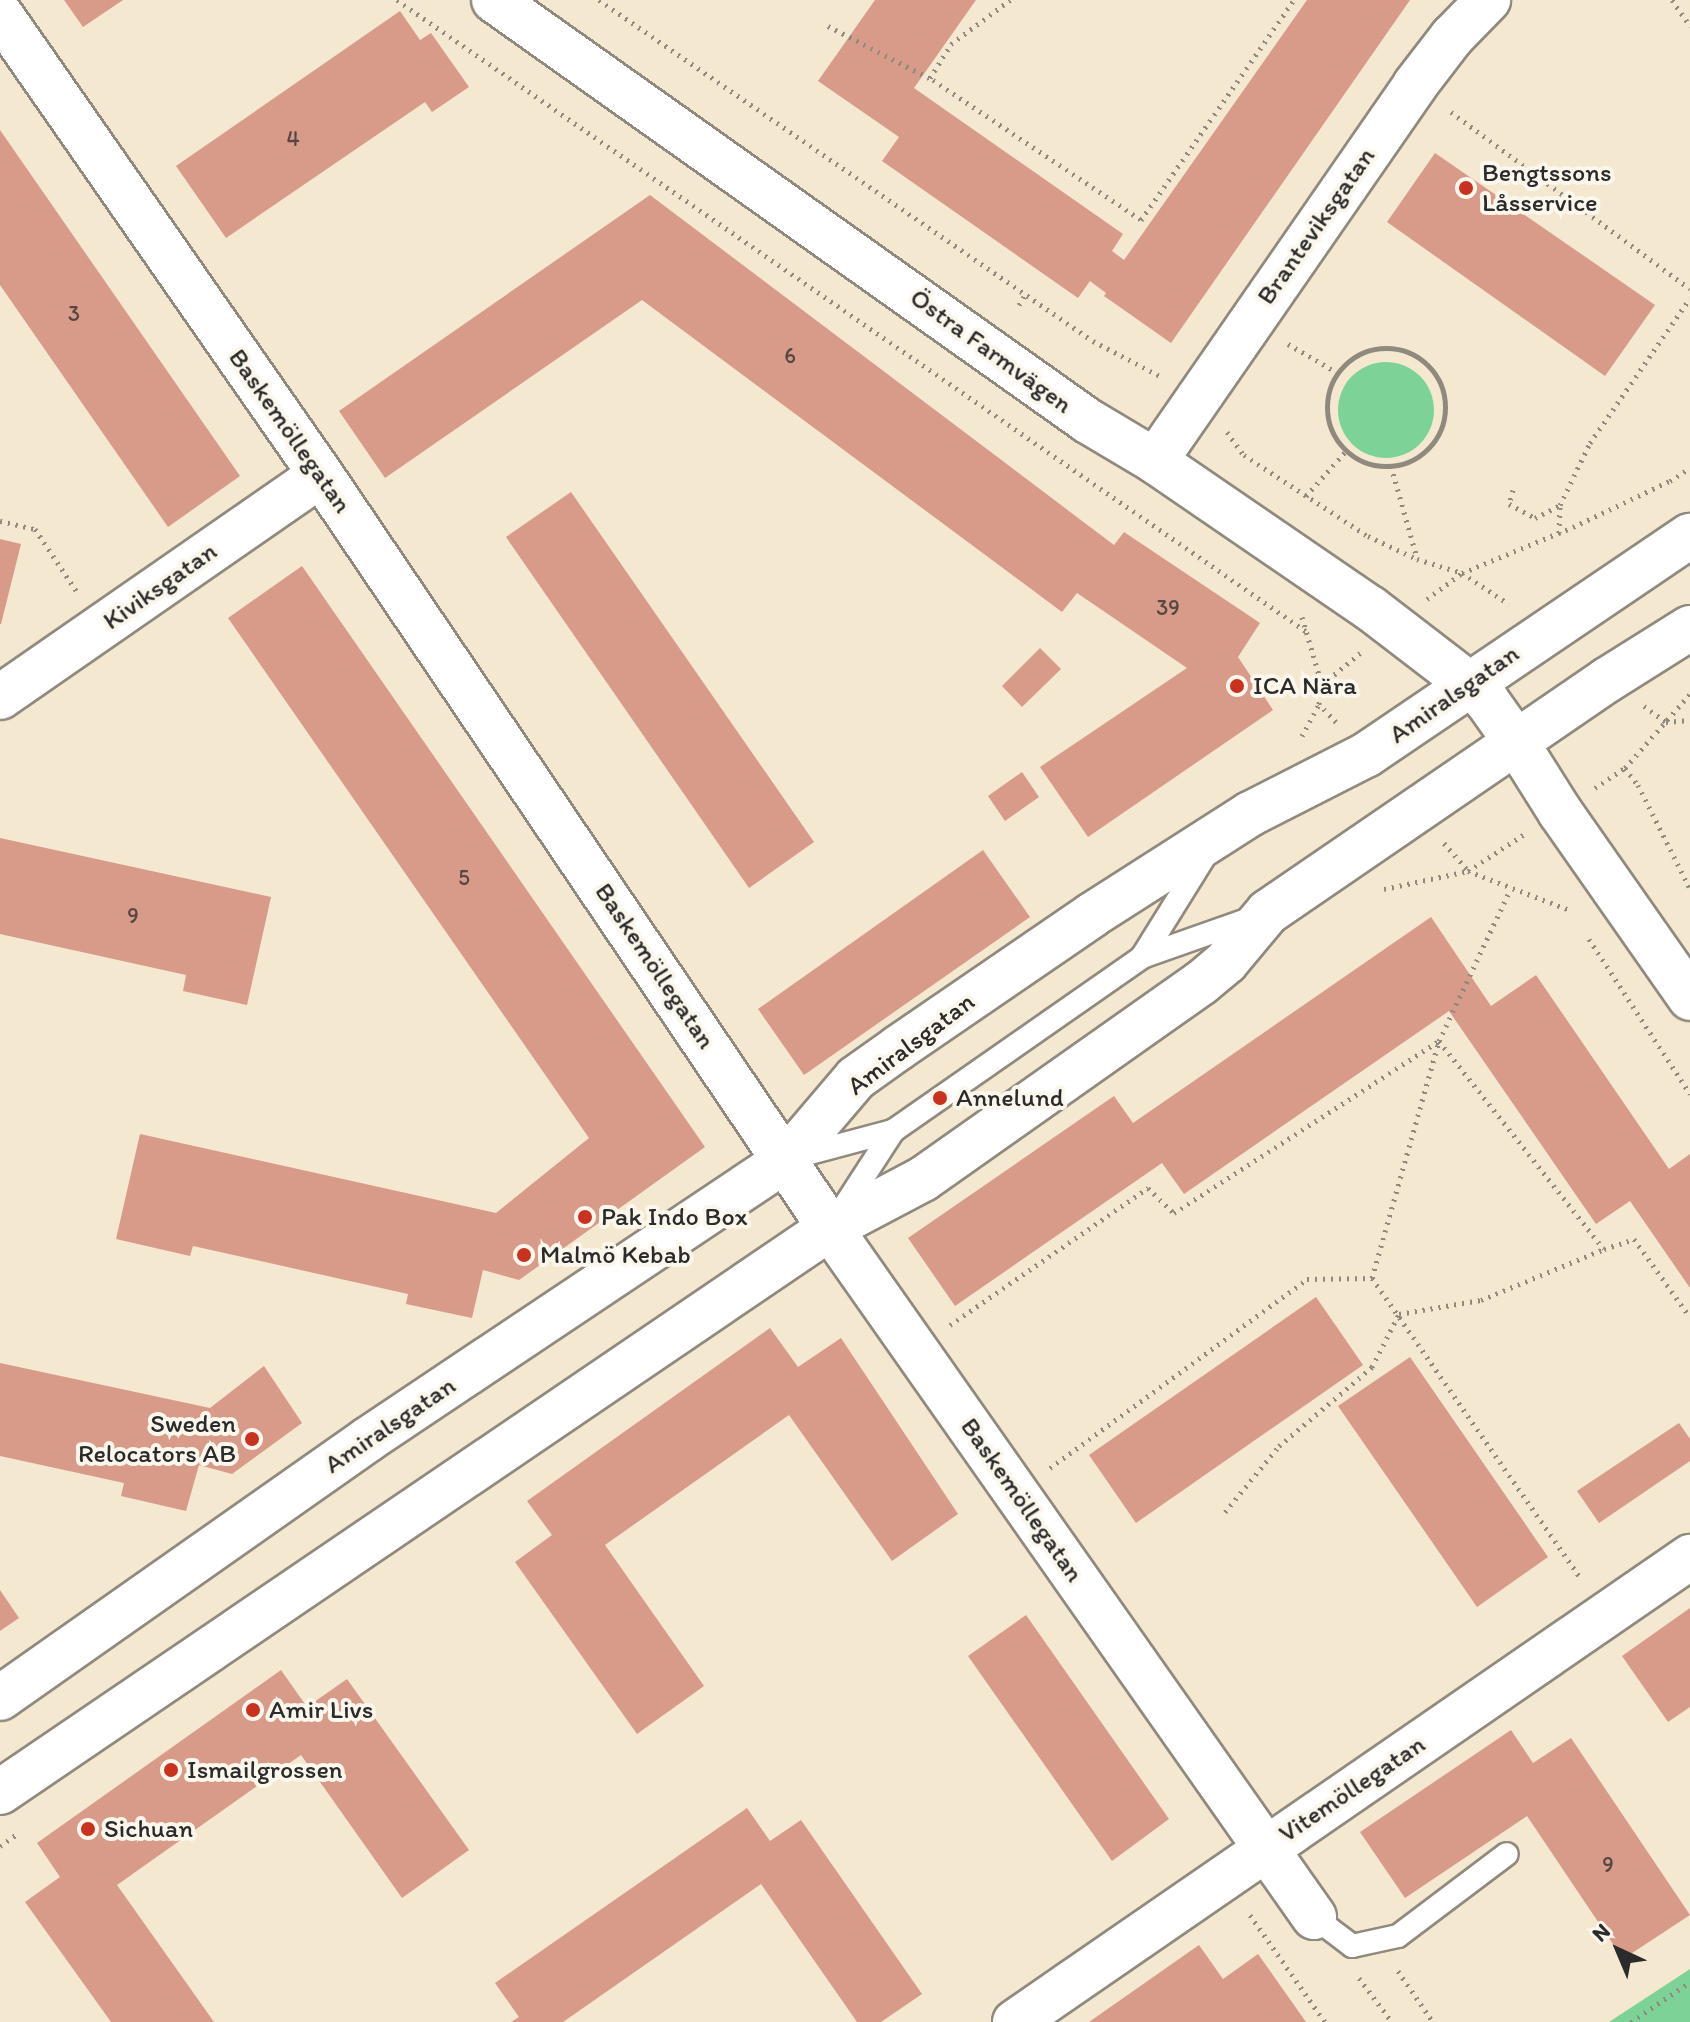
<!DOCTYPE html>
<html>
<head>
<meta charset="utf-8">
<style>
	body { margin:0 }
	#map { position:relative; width:1690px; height:2022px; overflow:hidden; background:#f4e8d0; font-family:Itim,sans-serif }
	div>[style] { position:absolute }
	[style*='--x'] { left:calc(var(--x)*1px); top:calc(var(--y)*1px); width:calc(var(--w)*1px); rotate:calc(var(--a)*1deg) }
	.green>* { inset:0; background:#7dd397 }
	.round { border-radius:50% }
	.building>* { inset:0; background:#d89a89 }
	.path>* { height:5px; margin-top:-2.5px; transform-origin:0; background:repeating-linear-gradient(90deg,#908a7e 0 2px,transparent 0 8px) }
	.path>.ring { margin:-2.5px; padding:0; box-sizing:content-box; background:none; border:5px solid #908a7e; border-radius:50% }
	.roads { filter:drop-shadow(2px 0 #908a7e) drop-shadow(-2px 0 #908a7e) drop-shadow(0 2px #908a7e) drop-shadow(0 -2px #908a7e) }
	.lane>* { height:22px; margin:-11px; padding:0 11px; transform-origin:11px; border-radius:11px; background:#fff }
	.street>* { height:44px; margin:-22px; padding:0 22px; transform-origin:22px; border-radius:22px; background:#fff }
	.secondary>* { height:44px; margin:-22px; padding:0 22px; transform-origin:22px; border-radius:22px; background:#fff }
	.dots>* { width:22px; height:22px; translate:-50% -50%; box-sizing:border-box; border:4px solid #fbf7ec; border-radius:50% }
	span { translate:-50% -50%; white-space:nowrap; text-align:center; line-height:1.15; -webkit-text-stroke:8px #fbf7ec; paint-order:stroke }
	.number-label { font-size:22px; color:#564742 }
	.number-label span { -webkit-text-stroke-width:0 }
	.poi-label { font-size:26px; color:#2b2b2b }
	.left { translate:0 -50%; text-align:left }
	.right { translate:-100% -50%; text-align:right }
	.street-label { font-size:26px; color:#2b2b2b }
	.north { position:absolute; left:1578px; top:1910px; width:80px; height:80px; -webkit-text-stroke:6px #fbf7ec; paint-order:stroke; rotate:316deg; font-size:22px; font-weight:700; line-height:32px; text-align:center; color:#2b2b2b }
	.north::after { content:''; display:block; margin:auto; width:28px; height:36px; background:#2b2b2b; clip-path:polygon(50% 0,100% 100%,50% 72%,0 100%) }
</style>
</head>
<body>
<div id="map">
	<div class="green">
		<i class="round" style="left:1338px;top:362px;width:96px;height:96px"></i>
		<i style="clip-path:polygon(1690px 1969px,1690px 2022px,1609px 2022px)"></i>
	</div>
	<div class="building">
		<i style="clip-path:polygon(64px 0,123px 0,83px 27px)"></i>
		<i style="clip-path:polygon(875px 0,976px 0,914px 88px,1123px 234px,1112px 251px,1124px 260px,1307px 0,1410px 0,1171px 343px,1104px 296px,1106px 293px,1090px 281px,1078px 298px,882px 161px,899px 137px,818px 81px)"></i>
		<i style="clip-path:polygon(400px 11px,420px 40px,431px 33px,469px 87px,432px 112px,425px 102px,226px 238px,176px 166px)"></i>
		<i style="clip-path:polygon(0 130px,240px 476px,168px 527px,0 285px)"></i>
		<i style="clip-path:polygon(1435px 153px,1655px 305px,1605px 376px,1387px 222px)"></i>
		<i style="clip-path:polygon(650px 195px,1114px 545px,1124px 532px,1260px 623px,1238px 657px,1273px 710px,1088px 837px,1040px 767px,1187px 668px,1077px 593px,1062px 612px,642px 300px,385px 478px,339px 411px)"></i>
		<i style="clip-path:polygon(571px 492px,814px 842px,749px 888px,506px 537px)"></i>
		<i style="clip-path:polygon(0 539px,21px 544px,1px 624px,0 624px)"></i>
		<i style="clip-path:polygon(302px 566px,705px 1147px,519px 1280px,483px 1270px,472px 1318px,406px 1304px,408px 1294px,193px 1246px,190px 1256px,116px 1239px,140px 1134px,496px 1213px,589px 1138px,228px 618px)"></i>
		<i style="clip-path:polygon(1040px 648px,1061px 669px,1022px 707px,1002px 686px)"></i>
		<i style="clip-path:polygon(1022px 772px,1039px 797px,1005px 821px,988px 796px)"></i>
		<i style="clip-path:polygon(0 838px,271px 897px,247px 1005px,183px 991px,186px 975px,0 934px)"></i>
		<i style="clip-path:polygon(983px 850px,1030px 917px,804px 1075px,758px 1009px)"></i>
		<i style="clip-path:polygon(1431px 917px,1491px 1006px,1536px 975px,1669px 1169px,1690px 1154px,1690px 1288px,1630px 1201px,1596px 1224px,1449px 1011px,1184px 1194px,1162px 1163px,955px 1306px,908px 1238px,1114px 1096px,1133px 1123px)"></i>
		<i style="clip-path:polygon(1316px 1297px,1363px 1365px,1136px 1523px,1089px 1455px)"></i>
		<i style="clip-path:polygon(770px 1328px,798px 1367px,841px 1338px,958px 1514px,892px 1561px,789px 1415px,605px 1545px,704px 1686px,637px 1734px,515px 1562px,552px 1535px,527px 1501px)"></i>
		<i style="clip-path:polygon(1410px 1357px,1548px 1557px,1477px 1607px,1338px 1406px)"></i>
		<i style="clip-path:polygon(0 1363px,210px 1408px,264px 1366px,302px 1423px,232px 1474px,199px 1465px,186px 1511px,121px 1496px,124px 1483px,0 1456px)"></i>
		<i style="clip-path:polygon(1679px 1423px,1690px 1439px,1690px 1461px,1599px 1523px,1577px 1491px)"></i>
		<i style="clip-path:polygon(0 1590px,19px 1618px,0 1631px)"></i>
		<i style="clip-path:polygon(1690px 1608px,1690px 1707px,1668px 1722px,1622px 1656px)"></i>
		<i style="clip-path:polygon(1026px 1615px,1169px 1819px,1112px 1861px,968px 1656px)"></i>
		<i style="clip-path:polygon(281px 1670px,307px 1707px,347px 1679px,469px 1850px,402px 1898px,301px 1755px,117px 1885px,214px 2022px,111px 2022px,25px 1902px,60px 1877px,37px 1843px)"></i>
		<i style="clip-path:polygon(1511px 1730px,1533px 1763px,1571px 1738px,1690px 1915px,1623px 1959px,1527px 1816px,1405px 1898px,1360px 1832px)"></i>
		<i style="clip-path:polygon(747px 1808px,770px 1841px,801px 1820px,922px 1994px,881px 2022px,857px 2022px,761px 1884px,563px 2022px,511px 2022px,519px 2017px,495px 1983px)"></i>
		<i style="clip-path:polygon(1199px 1945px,1223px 1979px,1258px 1954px,1306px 2022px,1089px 2022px)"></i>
	</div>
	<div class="path">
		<i style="--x:397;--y:0;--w:1108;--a:34.78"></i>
		<i style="--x:599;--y:0;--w:600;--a:34.62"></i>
		<i style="--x:1093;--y:341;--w:78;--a:27.6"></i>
		<i style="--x:1672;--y:0;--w:32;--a:55"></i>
		<i style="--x:828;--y:26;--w:118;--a:27.2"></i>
		<i style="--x:933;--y:80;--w:251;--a:33.9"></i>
		<i style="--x:1141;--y:220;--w:268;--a:-55.2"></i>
		<i style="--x:930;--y:78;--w:40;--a:-58"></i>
		<i style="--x:951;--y:44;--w:74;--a:-36.7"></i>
		<i style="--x:1451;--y:112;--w:297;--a:36.5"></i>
		<i style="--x:1019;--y:305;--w:12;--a:-59"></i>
		<i style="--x:1288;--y:344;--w:58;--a:30.1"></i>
		<i class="ring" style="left:1327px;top:348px;width:113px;height:113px"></i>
		<i style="--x:1227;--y:432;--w:29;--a:54"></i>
		<i style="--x:1244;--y:455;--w:148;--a:33.2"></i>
		<i style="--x:1368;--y:536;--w:54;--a:25.1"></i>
		<i style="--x:1417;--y:559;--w:47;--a:17.3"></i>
		<i style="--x:1462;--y:573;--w:56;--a:33.4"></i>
		<i style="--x:1391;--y:466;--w:96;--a:74.2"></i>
		<i style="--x:1513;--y:490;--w:15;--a:106"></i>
		<i style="--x:1509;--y:504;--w:30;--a:28"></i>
		<i style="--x:1535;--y:518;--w:28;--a:-27"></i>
		<i style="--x:1306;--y:496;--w:60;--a:-48.4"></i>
		<i style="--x:0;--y:521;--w:36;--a:13"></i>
		<i style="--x:35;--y:529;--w:76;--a:56.3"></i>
		<i style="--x:1559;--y:533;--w:28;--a:-88"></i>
		<i style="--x:1560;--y:505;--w:69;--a:-64.2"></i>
		<i style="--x:1590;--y:443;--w:176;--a:-55.4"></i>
		<i style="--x:1427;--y:599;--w:44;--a:-36.6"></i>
		<i style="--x:1462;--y:573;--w:120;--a:-22.5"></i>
		<i style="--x:1573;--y:527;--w:107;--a:-25.4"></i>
		<i style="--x:1670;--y:481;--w:24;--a:-33"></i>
		<i style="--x:1302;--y:617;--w:71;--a:73.6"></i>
		<i style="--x:1644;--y:706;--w:27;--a:36"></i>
		<i style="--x:1666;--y:722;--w:24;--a:-5"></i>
		<i style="--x:1336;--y:722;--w:25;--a:-133"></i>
		<i style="--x:1319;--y:704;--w:19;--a:-81"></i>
		<i style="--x:1322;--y:685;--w:50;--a:-40.1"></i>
		<i style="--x:1302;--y:736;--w:36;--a:-62"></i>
		<i style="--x:1625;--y:768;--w:21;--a:53"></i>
		<i style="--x:1638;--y:785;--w:116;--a:63.4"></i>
		<i style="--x:1595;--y:788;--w:36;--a:-34"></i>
		<i style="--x:1625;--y:768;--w:98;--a:-48.7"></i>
		<i style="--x:1444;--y:843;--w:37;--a:49"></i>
		<i style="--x:1468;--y:871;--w:66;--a:-33.2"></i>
		<i style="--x:1384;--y:889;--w:86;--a:-12.1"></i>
		<i style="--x:1468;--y:871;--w:111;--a:21"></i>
		<i style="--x:1589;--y:939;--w:185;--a:56.9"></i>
		<i style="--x:1372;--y:1278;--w:246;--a:-74.2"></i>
		<i style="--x:1439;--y:1041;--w:167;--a:-64.8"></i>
		<i style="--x:950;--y:1325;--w:241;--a:-34.7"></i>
		<i style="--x:1148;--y:1188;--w:36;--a:44"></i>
		<i style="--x:1174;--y:1213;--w:316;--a:-33"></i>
		<i style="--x:1439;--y:1041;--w:265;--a:51.6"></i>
		<i style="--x:1604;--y:1249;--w:32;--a:-18"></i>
		<i style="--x:1634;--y:1239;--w:96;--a:54.3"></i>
		<i style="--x:1050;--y:1468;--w:319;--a:-36.3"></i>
		<i style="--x:1307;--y:1279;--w:65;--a:-0.9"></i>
		<i style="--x:1372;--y:1278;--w:366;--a:55.2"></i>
		<i style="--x:1225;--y:1512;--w:85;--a:-50.7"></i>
		<i style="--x:1279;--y:1446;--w:122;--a:-40.3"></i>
		<i style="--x:1372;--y:1367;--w:59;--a:-63"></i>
		<i style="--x:1399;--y:1314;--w:83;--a:-9.7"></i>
		<i style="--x:1481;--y:1300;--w:133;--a:-22.5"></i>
		<i style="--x:0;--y:1846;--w:19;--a:-35"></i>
		<i style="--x:1250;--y:1915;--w:131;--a:55"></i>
		<i style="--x:1398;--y:1971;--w:62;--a:55.5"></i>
		<i style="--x:1359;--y:1978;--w:55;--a:53.1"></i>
		<i style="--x:1631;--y:2022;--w:71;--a:-34.1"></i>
	</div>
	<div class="roads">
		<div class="lane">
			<i style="--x:1142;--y:957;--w:125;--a:-58.1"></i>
			<i style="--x:795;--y:1157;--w:101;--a:-14.9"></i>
			<i style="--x:893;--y:1131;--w:304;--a:-34.9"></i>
			<i style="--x:1142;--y:957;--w:117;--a:-19.5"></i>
			<i style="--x:840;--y:1213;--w:98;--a:-57.1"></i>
			<i style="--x:1314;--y:1917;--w:48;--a:37.3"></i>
			<i style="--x:1352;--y:1946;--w:47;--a:-12.3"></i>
			<i style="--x:1398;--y:1936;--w:136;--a:-37"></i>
		</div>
		<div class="street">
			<i style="--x:0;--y:14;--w:562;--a:55.15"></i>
			<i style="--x:321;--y:475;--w:909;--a:55.94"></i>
			<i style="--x:830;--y:1228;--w:842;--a:54.91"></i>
			<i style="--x:1155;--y:461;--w:457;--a:-55.3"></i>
			<i style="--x:1415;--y:85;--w:61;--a:-52.4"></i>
			<i style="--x:1452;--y:37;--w:52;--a:-45.8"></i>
			<i style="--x:0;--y:697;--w:390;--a:-34.7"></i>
			<i style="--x:1015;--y:2022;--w:820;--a:-34.56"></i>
		</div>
		<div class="secondary">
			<i style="--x:494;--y:0;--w:728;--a:35.33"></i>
			<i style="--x:1088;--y:421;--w:78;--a:30.8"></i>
			<i style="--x:1155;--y:461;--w:260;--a:34.4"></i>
			<i style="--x:1370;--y:608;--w:125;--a:37.5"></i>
			<i style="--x:1469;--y:684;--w:25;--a:43"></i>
			<i style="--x:1487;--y:701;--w:50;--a:54.7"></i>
			<i style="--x:1516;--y:742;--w:83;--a:57.8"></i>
			<i style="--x:1560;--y:812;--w:227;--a:55"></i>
			<i style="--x:0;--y:1698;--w:449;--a:-35.1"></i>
			<i style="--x:367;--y:1440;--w:505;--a:-33.78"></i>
			<i style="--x:787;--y:1159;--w:106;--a:-49.6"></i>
			<i style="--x:856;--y:1078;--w:52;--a:-35.5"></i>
			<i style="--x:898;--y:1048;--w:235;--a:-34.4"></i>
			<i style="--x:1092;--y:915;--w:188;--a:-32.6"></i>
			<i style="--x:1250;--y:814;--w:130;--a:-27"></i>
			<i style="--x:1366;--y:755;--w:391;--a:-34.1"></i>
			<i style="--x:0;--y:1792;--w:1003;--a:-34.2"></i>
			<i style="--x:830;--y:1228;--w:105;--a:-27.8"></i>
			<i style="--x:923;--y:1179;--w:340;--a:-35.2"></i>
			<i style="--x:1201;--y:983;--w:33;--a:-40"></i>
			<i style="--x:1226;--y:962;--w:65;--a:-50"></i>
			<i style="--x:1268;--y:912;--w:411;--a:-34.4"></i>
			<i style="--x:1607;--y:680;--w:98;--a:-32.1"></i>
		</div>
	</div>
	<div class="dots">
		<i style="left:1466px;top:188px;background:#c8321e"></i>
		<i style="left:1237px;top:686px;background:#c8321e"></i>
		<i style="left:940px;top:1098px;background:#c8321e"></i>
		<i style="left:585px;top:1217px;background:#c8321e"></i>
		<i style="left:524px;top:1255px;background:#c8321e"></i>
		<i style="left:252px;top:1439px;background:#c8321e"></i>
		<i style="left:253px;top:1710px;background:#c8321e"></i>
		<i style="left:171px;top:1770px;background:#c8321e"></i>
		<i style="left:88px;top:1829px;background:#c8321e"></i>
	</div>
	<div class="number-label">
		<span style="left:293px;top:139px">4</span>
		<span style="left:74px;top:314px">3</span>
		<span style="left:790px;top:356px">6</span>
		<span style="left:1168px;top:608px">39</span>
		<span style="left:464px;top:878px">5</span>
		<span style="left:133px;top:916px">9</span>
		<span style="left:1608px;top:1865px">9</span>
	</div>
	<div class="poi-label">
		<span class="left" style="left:1482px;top:188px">Bengtssons<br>Låsservice</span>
		<span class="left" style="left:1253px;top:686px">ICA Nära</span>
		<span class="left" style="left:956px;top:1098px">Annelund</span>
		<span class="left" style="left:601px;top:1217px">Pak Indo Box</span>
		<span class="left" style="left:540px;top:1255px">Malmö Kebab</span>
		<span class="right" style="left:236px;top:1439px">Sweden<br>Relocators AB</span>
		<span class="left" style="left:269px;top:1710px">Amir Livs</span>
		<span class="left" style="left:187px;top:1770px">Ismailgrossen</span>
		<span class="left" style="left:104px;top:1829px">Sichuan</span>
	</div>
	<div class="street-label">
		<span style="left:1316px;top:226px;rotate:-55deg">Branteviksgatan</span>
		<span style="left:991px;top:351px;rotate:36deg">Östra Farmvägen</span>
		<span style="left:290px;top:431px;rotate:55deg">Baskemöllegatan</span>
		<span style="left:160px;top:586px;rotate:-35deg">Kiviksgatan</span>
		<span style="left:1454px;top:694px;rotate:-35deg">Amiralsgatan</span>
		<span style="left:655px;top:966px;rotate:56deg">Baskemöllegatan</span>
		<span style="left:911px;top:1044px;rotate:-37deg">Amiralsgatan</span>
		<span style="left:390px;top:1425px;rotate:-34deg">Amiralsgatan</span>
		<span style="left:1022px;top:1500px;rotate:55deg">Baskemöllegatan</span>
		<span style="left:1352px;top:1789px;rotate:-34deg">Vitemöllegatan</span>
	</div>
	<div class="north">N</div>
</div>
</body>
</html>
